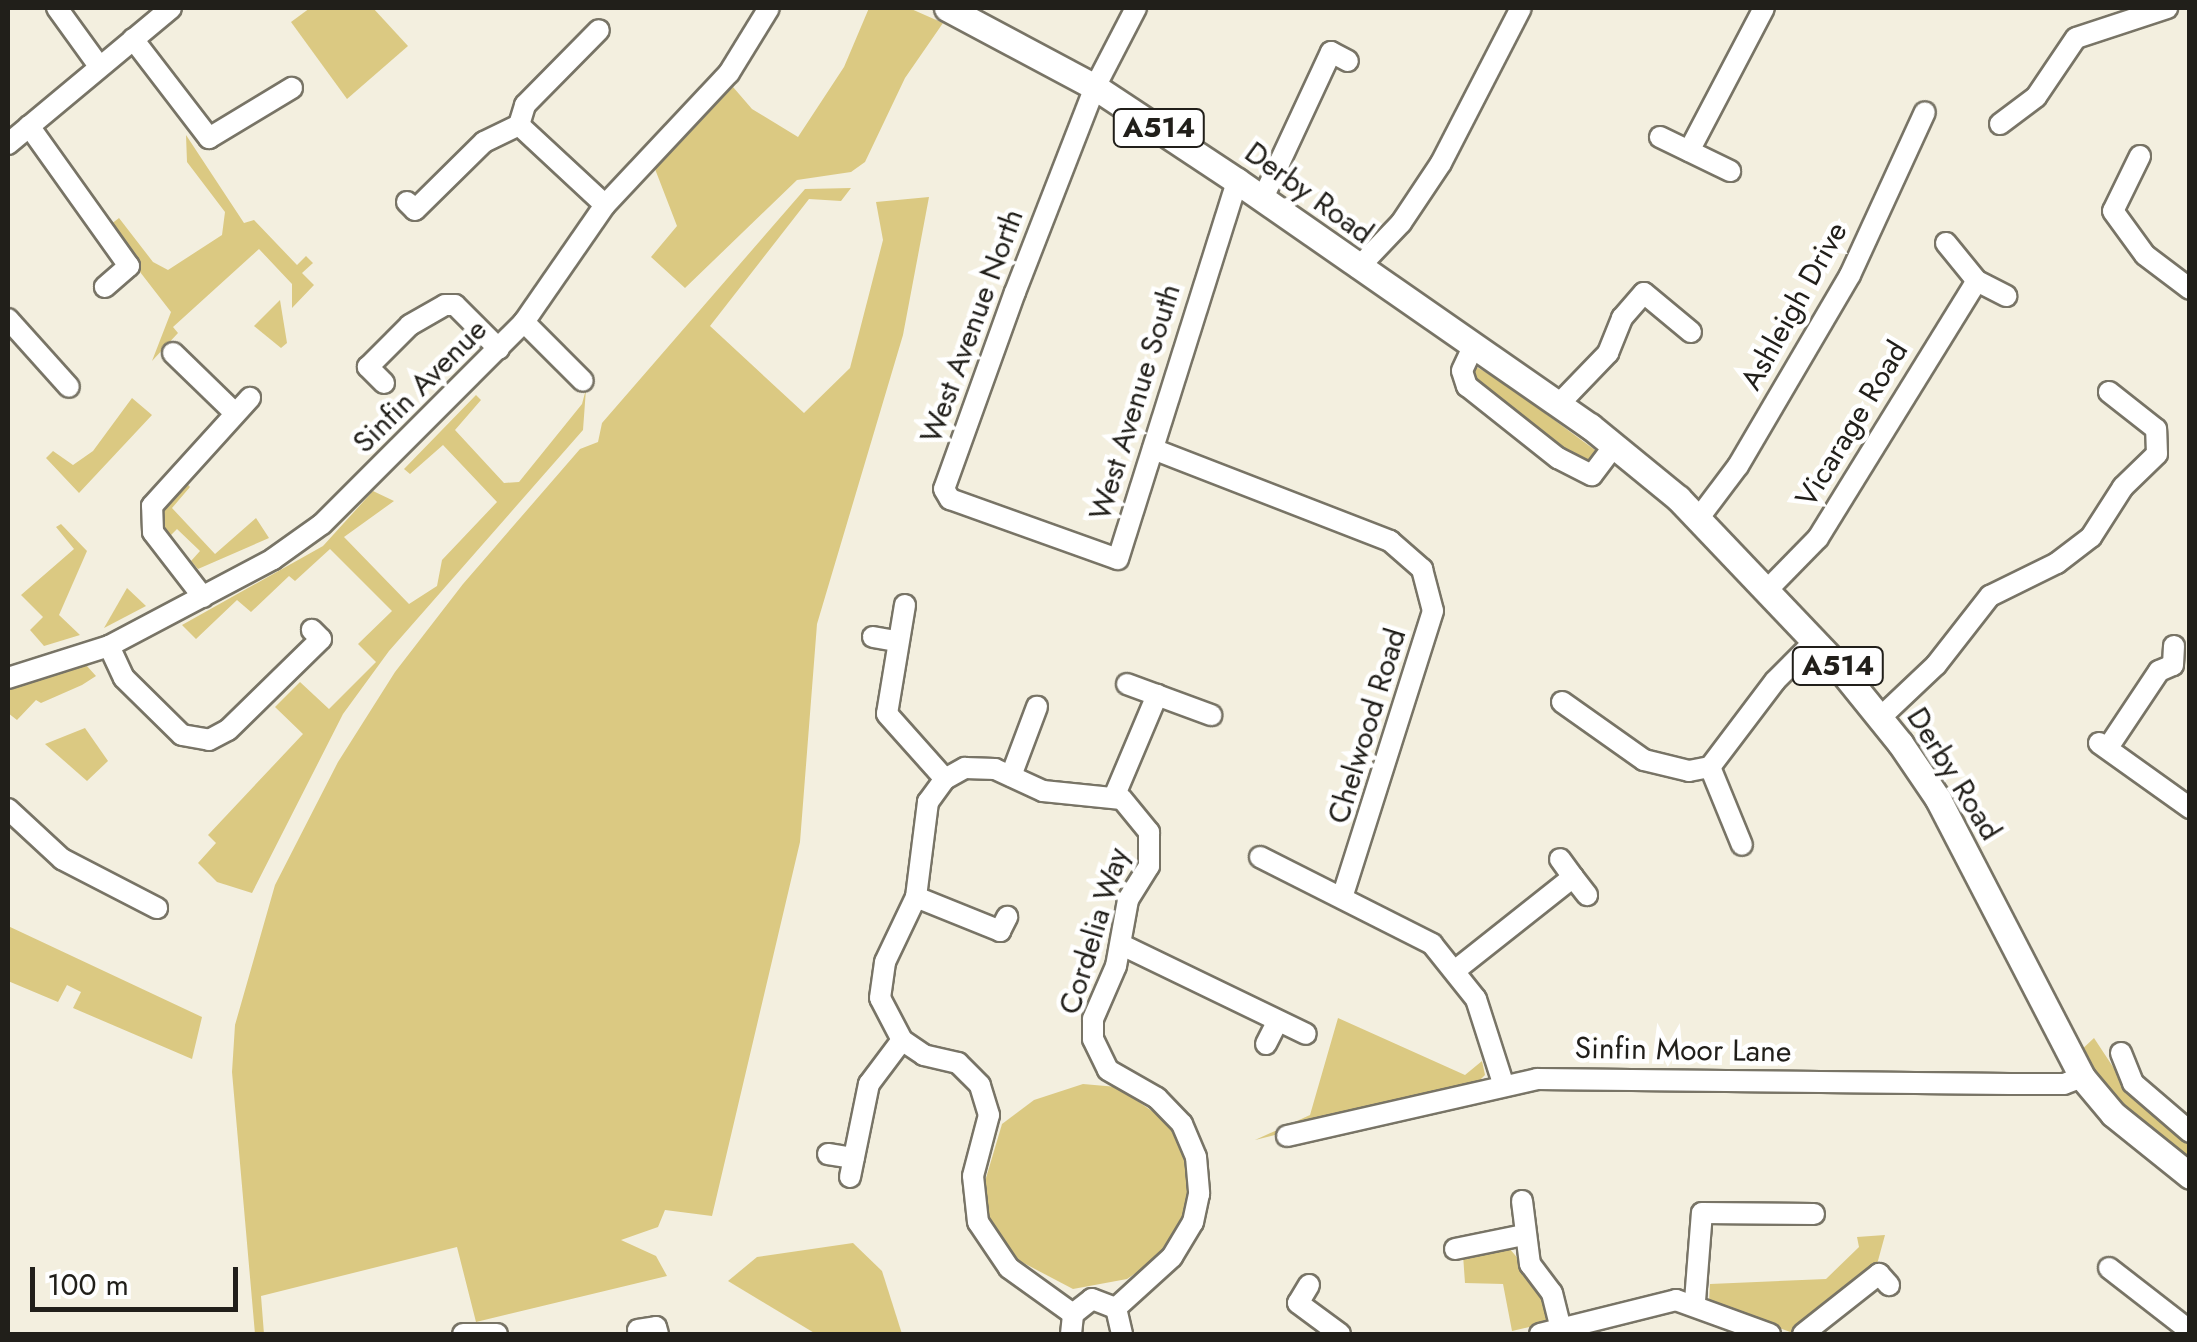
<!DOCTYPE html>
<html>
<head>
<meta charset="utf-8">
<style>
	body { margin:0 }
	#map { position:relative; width:2197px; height:1342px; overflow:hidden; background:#f3efdf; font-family:Jost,sans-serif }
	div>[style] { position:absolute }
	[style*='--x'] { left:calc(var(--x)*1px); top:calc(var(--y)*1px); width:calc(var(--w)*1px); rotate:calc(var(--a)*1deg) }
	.green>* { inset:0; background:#dbc982 }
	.roads { filter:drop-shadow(2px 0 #787466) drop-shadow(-2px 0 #787466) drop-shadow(0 2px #787466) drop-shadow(0 -2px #787466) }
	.minor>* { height:20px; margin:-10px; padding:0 10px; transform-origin:10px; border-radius:10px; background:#fff }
	.major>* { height:25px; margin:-12.5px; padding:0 12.5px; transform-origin:12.5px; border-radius:12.5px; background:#fff }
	span { translate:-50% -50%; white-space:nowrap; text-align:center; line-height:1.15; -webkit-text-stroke:9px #fff; paint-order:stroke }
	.shield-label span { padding:2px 8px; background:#fff; border:2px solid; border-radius:8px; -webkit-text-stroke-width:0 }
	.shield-label { font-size:28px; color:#211f1a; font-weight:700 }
	.street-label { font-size:30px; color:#211f1a }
	.frame { position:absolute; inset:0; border:10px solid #211f1a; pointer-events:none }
	.scale { position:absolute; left:30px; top:1267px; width:208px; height:45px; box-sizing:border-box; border:5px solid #211f1a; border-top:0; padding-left:12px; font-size:30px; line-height:35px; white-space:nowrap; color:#211f1a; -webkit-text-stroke:8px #fff; paint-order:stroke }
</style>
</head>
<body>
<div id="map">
	<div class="green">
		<i style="clip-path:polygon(310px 8px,373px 8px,408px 46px,347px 99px,291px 22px)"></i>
		<i style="clip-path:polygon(869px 8px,909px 8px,943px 23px,905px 78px,865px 162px,851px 172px,797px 180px,685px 288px,651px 257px,677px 226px,655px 169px,733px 87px,752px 109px,798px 137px,844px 67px)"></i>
		<i style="clip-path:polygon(186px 135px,244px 223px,254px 220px,297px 265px,306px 256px,313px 263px,302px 273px,314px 285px,292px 308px,292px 284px,259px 249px,173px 327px,178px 333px,152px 361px,171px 312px,106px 228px,119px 218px,153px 262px,168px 270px,222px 235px,225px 212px,187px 162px)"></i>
		<i style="clip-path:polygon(851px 188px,841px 201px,809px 199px,710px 326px,804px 413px,850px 368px,883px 240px,876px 202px,929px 197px,903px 335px,817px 624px,800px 842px,712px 1216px,665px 1210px,658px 1227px,621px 1240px,656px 1256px,667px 1276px,476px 1322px,457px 1247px,261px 1296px,264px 1334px,255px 1334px,232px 1072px,235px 1025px,275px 885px,338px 762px,395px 672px,463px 584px,580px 449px,598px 442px,602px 423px,805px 189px)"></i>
		<i style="clip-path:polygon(280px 300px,287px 343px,281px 348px,254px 326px)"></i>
		<i style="clip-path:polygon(1471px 364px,1500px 380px,1599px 453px,1585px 468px,1472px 382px)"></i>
		<i style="clip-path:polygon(586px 389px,583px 430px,389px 651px,343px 714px,252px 893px,217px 882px,198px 863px,216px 843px,208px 835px,303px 734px,275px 707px,300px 682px,329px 709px,376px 662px,358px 644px,392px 611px,330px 549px,295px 581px,289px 576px,251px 612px,237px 600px,196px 639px,182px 625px,323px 546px,373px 491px,394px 501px,344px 537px,409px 604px,437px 586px,442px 560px,497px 502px,443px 445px,410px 474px,404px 469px,476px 395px,481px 400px,455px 430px,504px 483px,519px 482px,582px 404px)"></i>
		<i style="clip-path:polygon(132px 398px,152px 415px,79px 493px,46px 458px,53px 451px,73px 465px,93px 451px)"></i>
		<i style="clip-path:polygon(181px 477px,190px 487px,172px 508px,215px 554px,256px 518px,269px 538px,198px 569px,191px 561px,200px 551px,177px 529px,167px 539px,159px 527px,161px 498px)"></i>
		<i style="clip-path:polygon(61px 524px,87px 551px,59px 615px,80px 635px,44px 646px,30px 630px,43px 617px,21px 595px,74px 549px,56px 527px)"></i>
		<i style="clip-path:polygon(127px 588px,146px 606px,104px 628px)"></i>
		<i style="clip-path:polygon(86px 665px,96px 676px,82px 685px,41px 703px,36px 700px,17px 720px,8px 713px,8px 689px)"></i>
		<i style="clip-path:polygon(85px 728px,108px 761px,87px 781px,45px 744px)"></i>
		<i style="clip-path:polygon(8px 926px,202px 1017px,192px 1059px,73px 1008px,81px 992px,67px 985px,58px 1002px,8px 981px)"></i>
		<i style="clip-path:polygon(1338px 1018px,1465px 1075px,1482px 1061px,1485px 1075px,1477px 1083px,1255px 1140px,1310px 1115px)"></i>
		<i style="clip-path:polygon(2094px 1038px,2119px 1076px,2189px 1140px,2189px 1156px,2144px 1131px,2077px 1054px)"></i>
		<i style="clip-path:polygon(1083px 1084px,1117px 1087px,1168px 1122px,1185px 1154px,1189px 1192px,1180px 1224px,1154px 1261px,1127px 1279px,1073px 1289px,1014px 1258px,989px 1221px,983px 1188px,1002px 1124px,1034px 1100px)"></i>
		<i style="clip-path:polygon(1885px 1235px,1876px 1268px,1793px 1333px,1709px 1302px,1710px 1284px,1826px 1279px,1859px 1247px,1857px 1237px)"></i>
		<i style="clip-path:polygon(853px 1243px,882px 1271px,902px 1334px,816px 1334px,728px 1281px,757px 1257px)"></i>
		<i style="clip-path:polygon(1509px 1248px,1544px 1289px,1551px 1322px,1512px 1331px,1503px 1284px,1465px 1283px,1463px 1255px)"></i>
	</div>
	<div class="roads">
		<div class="minor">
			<i style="--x:57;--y:8;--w:72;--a:54.1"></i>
			<i style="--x:1136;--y:8;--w:89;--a:117.4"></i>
			<i style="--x:1095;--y:87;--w:220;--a:111.3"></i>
			<i style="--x:1015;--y:292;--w:209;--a:109.8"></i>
			<i style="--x:944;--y:489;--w:12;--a:59"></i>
			<i style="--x:950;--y:499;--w:178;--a:19.7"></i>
			<i style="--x:1118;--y:559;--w:396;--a:-72.5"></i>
			<i style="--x:133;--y:39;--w:125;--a:52.5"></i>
			<i style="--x:209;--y:138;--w:97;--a:-31.1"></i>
			<i style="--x:2000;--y:124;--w:45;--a:-36.9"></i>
			<i style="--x:2036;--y:97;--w:71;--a:-55.9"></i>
			<i style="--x:2076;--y:38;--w:96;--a:-18.2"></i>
			<i style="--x:519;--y:125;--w:21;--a:-73"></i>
			<i style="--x:525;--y:105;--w:105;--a:-45.4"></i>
			<i style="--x:29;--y:126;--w:172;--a:54.5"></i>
			<i style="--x:129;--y:266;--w:32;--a:139"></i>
			<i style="--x:1660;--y:137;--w:78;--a:25.9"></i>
			<i style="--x:8;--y:144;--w:212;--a:-39.8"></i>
			<i style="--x:1689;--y:151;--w:161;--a:-62.3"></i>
			<i style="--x:2140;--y:156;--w:61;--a:116.1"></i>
			<i style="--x:2113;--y:211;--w:54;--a:54"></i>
			<i style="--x:2145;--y:255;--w:56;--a:37.1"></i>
			<i style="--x:1263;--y:198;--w:161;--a:-65"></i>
			<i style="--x:1331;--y:52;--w:19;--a:28"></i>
			<i style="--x:407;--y:202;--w:11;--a:45"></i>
			<i style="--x:415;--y:210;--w:97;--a:-44.6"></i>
			<i style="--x:484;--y:142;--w:39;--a:-26"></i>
			<i style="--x:519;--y:125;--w:117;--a:42.9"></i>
			<i style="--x:1946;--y:243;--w:49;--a:50.8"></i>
			<i style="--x:1977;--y:281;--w:33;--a:27"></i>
			<i style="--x:1358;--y:268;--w:62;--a:-46.3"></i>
			<i style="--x:1401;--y:223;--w:72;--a:-56.3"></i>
			<i style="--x:1441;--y:163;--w:174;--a:-62.7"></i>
			<i style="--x:8;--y:319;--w:91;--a:48.1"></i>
			<i style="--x:524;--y:322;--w:83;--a:45"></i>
			<i style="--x:1473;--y:347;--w:26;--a:115"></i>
			<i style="--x:1462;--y:371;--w:16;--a:72"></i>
			<i style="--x:1467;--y:386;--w:116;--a:38.4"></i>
			<i style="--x:1558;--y:458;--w:38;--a:27"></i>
			<i style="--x:1592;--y:475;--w:38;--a:-53"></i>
			<i style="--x:173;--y:353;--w:86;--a:44.1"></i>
			<i style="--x:384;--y:383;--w:23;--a:-135"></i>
			<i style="--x:368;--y:367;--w:59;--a:-45"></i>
			<i style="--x:410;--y:325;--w:40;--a:-29.7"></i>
			<i style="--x:445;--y:305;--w:10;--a:0"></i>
			<i style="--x:455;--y:305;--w:62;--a:45"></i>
			<i style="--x:1559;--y:404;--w:71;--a:-46.1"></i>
			<i style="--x:1608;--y:353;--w:38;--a:-68"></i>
			<i style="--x:1622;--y:318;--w:33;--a:-49"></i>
			<i style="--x:1644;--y:293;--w:61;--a:39.7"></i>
			<i style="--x:1153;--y:449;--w:254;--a:21.2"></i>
			<i style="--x:1390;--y:541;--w:43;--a:41.2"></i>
			<i style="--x:1422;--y:569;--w:43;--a:75.3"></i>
			<i style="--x:1433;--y:611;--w:297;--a:107.6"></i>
			<i style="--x:1698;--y:519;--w:66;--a:-53"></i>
			<i style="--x:1738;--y:466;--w:221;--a:-59.6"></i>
			<i style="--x:1850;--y:275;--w:179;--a:-65.3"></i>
			<i style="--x:1767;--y:590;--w:73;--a:-45.6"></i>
			<i style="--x:1818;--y:538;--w:302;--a:-58.3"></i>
			<i style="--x:203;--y:597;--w:82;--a:-127.6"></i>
			<i style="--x:153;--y:532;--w:26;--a:-92"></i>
			<i style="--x:152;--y:506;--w:146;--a:-47.8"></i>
			<i style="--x:905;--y:605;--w:110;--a:99.4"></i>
			<i style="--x:887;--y:714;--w:87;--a:48.3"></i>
			<i style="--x:873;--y:637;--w:23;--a:10"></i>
			<i style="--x:109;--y:646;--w:35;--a:65"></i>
			<i style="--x:124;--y:678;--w:81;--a:44.5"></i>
			<i style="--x:182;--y:735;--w:27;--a:10"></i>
			<i style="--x:209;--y:740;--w:21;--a:-28"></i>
			<i style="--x:228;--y:730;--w:130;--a:-44.4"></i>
			<i style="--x:321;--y:639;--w:13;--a:-135"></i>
			<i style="--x:8;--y:678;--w:106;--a:-17.6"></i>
			<i style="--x:109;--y:646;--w:186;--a:-27.9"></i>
			<i style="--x:273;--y:559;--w:60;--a:-35.5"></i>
			<i style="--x:322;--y:524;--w:286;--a:-45"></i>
			<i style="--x:524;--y:322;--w:142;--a:-55.3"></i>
			<i style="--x:605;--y:205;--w:181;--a:-46.8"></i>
			<i style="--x:729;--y:73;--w:76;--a:-58.4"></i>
			<i style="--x:1127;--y:684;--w:90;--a:20.3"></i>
			<i style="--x:1562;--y:702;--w:100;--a:35.3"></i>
			<i style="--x:1644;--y:760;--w:46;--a:13.7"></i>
			<i style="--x:1689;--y:771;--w:21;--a:-11"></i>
			<i style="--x:1710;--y:767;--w:108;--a:-52.9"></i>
			<i style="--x:1775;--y:681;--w:57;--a:-45"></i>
			<i style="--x:1881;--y:717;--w:76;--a:-43.4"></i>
			<i style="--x:1936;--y:665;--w:88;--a:-52"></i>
			<i style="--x:1990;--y:596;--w:75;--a:-26.2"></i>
			<i style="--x:2057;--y:563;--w:43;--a:-37.4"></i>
			<i style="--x:2091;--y:537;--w:59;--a:-57.4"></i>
			<i style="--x:2123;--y:487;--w:47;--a:-44.1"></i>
			<i style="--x:2157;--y:454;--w:25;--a:-92"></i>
			<i style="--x:2156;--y:429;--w:60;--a:-141.8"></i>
			<i style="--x:2099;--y:743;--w:112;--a:35.5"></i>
			<i style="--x:2109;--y:746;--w:90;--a:-56.3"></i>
			<i style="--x:2159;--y:671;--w:15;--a:-23"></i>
			<i style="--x:2173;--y:665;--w:19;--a:-87"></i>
			<i style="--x:1710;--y:767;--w:84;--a:67.7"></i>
			<i style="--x:1011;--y:776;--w:74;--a:-69.4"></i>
			<i style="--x:1114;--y:797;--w:111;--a:-67.1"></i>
			<i style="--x:8;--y:809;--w:74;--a:42.8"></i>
			<i style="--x:62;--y:859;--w:107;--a:27.3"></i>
			<i style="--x:1260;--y:857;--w:193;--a:26.8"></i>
			<i style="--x:1432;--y:944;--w:70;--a:51.3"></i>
			<i style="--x:1476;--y:999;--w:88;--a:72.2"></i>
			<i style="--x:1573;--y:877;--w:23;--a:52"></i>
			<i style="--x:916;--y:897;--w:91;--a:22"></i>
			<i style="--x:1000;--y:931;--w:16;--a:-63"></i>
			<i style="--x:1122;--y:945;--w:204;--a:25.8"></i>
			<i style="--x:1457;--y:969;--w:148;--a:-38.4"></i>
			<i style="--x:1573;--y:877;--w:22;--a:-126"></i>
			<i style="--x:1266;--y:1044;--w:25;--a:-63"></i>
			<i style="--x:2121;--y:1053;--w:32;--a:68"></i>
			<i style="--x:2133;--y:1083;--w:75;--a:40.7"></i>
			<i style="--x:1287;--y:1136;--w:256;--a:-12.8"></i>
			<i style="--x:1537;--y:1079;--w:473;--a:0.6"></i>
			<i style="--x:2010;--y:1084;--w:54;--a:0"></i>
			<i style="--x:2064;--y:1084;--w:19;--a:-21"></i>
			<i style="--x:828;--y:1154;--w:26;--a:9"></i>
			<i style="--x:850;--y:1177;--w:95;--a:-78.5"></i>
			<i style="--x:869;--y:1084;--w:55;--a:-53.1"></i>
			<i style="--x:1522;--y:1201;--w:64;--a:82.8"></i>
			<i style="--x:1530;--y:1264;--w:36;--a:53"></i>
			<i style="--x:1552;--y:1293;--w:38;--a:76"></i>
			<i style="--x:1455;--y:1249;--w:70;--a:-11.5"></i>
			<i style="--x:2109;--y:1268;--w:101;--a:37.8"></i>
			<i style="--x:1309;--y:1285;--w:21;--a:121"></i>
			<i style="--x:1298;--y:1303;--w:52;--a:36.4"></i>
			<i style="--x:1695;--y:1301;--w:88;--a:-85.5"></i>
			<i style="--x:1702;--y:1213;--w:112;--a:0.5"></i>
			<i style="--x:1073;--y:1314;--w:79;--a:-144.3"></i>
			<i style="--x:1009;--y:1268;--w:55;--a:-124"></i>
			<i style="--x:978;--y:1222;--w:46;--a:-96.2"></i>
			<i style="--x:973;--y:1176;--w:63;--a:-75.3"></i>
			<i style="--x:989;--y:1115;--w:31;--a:-107"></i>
			<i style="--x:980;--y:1085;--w:31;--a:-135"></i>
			<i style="--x:958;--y:1063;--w:35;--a:-167"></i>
			<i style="--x:924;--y:1055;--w:27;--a:-146"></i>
			<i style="--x:902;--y:1040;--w:47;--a:-117.6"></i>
			<i style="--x:880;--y:998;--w:36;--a:-82"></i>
			<i style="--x:885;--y:962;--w:72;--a:-64.5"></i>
			<i style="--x:916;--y:897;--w:96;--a:-82.8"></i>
			<i style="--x:928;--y:802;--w:29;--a:-54"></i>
			<i style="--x:945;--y:779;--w:23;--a:-29"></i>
			<i style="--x:965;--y:768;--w:30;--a:2"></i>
			<i style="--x:995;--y:769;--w:53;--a:24.6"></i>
			<i style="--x:1043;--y:791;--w:79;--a:5.8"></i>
			<i style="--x:1122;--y:799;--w:43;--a:50.7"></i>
			<i style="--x:1149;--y:832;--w:34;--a:90"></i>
			<i style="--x:1149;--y:866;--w:40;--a:122"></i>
			<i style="--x:1128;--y:900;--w:67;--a:100.3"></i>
			<i style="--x:1116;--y:966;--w:58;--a:113.5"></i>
			<i style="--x:1093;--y:1019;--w:20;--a:90"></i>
			<i style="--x:1093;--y:1039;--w:34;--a:64"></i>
			<i style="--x:1108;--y:1070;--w:56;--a:29.7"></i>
			<i style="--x:1157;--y:1098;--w:36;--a:46"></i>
			<i style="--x:1182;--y:1124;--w:36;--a:67"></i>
			<i style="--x:1196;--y:1157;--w:37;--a:85"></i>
			<i style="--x:1199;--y:1194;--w:29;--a:102"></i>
			<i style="--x:1193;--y:1222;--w:41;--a:121"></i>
			<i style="--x:1172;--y:1257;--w:76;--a:137.7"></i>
			<i style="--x:638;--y:1330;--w:18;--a:-9"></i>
			<i style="--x:656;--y:1327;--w:7;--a:74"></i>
			<i style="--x:463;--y:1334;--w:34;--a:0"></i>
			<i style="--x:1071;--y:1334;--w:20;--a:-84"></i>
			<i style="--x:1073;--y:1314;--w:24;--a:-38"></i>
			<i style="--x:1092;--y:1299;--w:26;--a:21"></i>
			<i style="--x:1116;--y:1308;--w:27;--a:77"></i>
			<i style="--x:1540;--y:1334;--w:140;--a:-14"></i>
			<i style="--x:1676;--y:1300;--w:100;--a:19.9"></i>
			<i style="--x:1803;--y:1334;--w:97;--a:-38.3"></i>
			<i style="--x:1879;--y:1274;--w:15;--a:48"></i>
		</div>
		<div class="major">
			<i style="--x:947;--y:8;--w:168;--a:28.1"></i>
			<i style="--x:1095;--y:87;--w:170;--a:33.5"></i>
			<i style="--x:1237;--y:181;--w:430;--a:34.8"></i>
			<i style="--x:1590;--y:426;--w:114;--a:39.3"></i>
			<i style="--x:1678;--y:498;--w:229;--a:46.4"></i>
			<i style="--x:1836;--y:664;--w:102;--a:51"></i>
			<i style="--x:1900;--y:743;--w:68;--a:55.8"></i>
			<i style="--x:1938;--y:799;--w:313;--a:62.6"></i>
			<i style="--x:2082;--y:1077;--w:48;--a:50"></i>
			<i style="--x:2113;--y:1114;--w:99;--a:38.8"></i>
		</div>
	</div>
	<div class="shield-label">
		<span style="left:1159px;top:128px">A514</span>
		<span style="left:1838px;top:666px">A514</span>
	</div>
	<div class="street-label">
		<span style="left:1309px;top:193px;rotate:36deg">Derby Road</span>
		<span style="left:1794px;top:306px;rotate:-61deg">Ashleigh Drive</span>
		<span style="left:972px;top:326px;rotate:-70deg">West Avenue North</span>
		<span style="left:420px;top:386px;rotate:-45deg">Sinfin Avenue</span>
		<span style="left:1135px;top:402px;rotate:-73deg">West Avenue South</span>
		<span style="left:1852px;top:424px;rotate:-59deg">Vicarage Road</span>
		<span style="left:1367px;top:726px;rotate:-73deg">Chelwood Road</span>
		<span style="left:1954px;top:774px;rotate:58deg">Derby Road</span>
		<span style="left:1094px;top:931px;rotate:-73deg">Cordelia Way</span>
		<span style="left:1683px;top:1050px;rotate:1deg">Sinfin Moor Lane</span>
	</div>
	<div class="frame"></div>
	<div class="scale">100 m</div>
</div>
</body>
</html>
